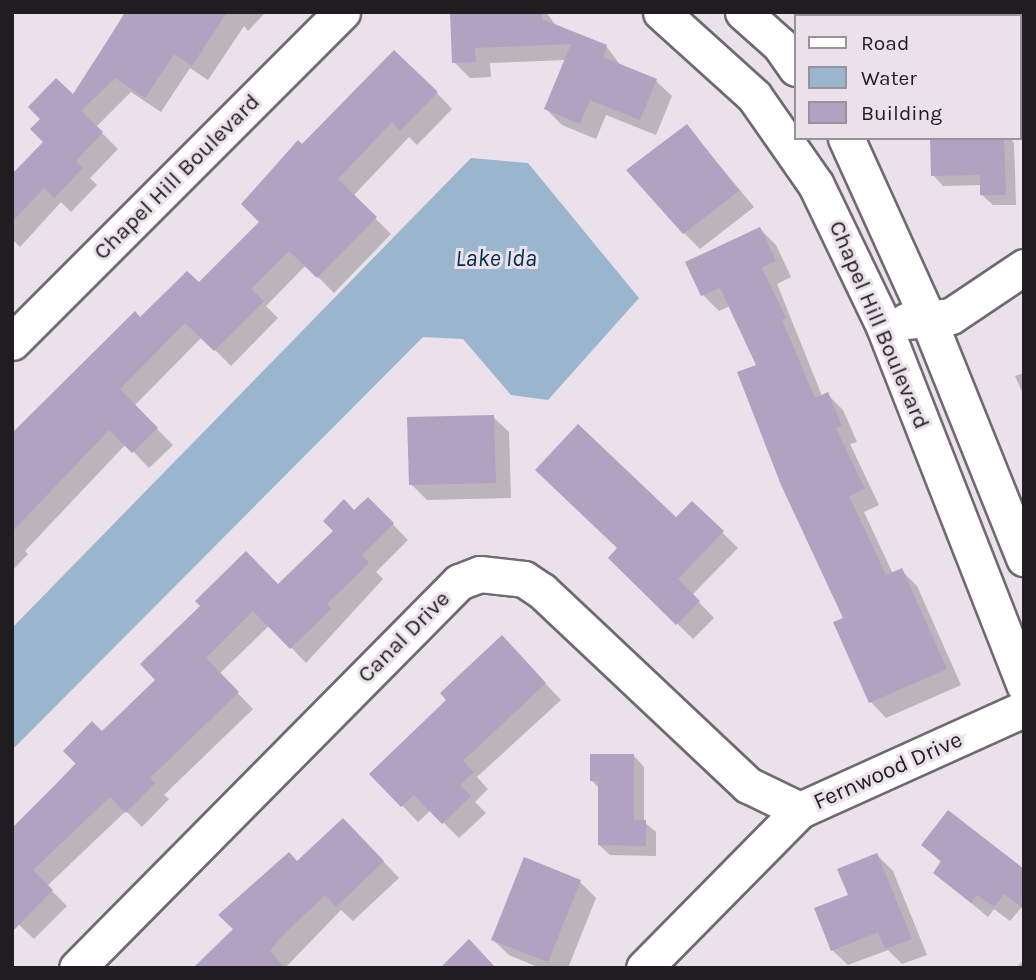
<!DOCTYPE html>
<html>
<head>
<meta charset="utf-8">
<style>
	body { margin:0 }
	#map { position:relative; width:1036px; height:980px; overflow:hidden; background:#eae1ea; font-family:Karla,sans-serif }
	div>[style] { position:absolute }
	[style*='--x'] { left:calc(var(--x)*1px); top:calc(var(--y)*1px); width:calc(var(--w)*1px); rotate:calc(var(--a)*1deg) }
	.water>* { inset:0; background:#9ab5ce }
	.shadow>* { inset:0; background:#0003 }
	.building>* { inset:0; background:#b1a2c1 }
	.roads { filter:drop-shadow(2px 0 #716971) drop-shadow(-2px 0 #716971) drop-shadow(0 2px #716971) drop-shadow(0 -2px #716971) }
	.minor>* { height:35px; margin:-17.5px; padding:0 17.5px; transform-origin:17.5px; border-radius:17.5px; background:#fff }
	span { translate:-50% -50%; white-space:nowrap; text-align:center; line-height:1.15; -webkit-text-stroke:6px #eae1ea; paint-order:stroke }
	.street-label { font-size:23px; color:#201d20 }
	.water-label { font-size:24px; color:#002c4d; font-style:italic }
	.frame { position:absolute; inset:0; border:14px solid #201d20; pointer-events:none }
	.legend { position:absolute; left:794px; top:14px; width:228px; height:126px; box-sizing:border-box; background:#eae1ea; border:2px solid #999399; margin:0; padding:9px 12px; list-style:none; font-size:21px; color:#201d20 }
	.legend li { display:flex; align-items:center; gap:14px; height:35px }
	.legend b { width:35px; border:2px solid #999399 }
</style>
</head>
<body>
<div id="map">
	<div class="water">
		<i style="clip-path:polygon(471px 158px,528px 163px,639px 298px,548px 400px,511px 395px,463px 339px,423px 337px,12px 750px,12px 628px)"></i>
	</div>
	<div class="shadow">
		<i style="clip-path:polygon(125px 12px,266px 12px,248px 31px,244px 26px,208px 80px,190px 68px,161px 112px,131px 92px,96px 127px,118px 149px,90px 178px,97px 185px,71px 212px,61px 202px,20px 247px,12px 239px,12px 177px,45px 142px,42px 120px,73px 97px)"></i>
		<i style="clip-path:polygon(452px 12px,546px 12px,557px 27px,606px 46px,621px 66px,656px 81px,672px 96px,656px 135px,606px 115px,596px 139px,562px 125px,546px 109px,566px 60px,490px 63px,491px 77px,470px 78px,454px 62px)"></i>
		<i style="clip-path:polygon(833px 12px,935px 12px,939px 16px,836px 16px)"></i>
		<i style="clip-path:polygon(437px 93px,452px 109px,417px 145px,409px 137px,353px 196px,391px 234px,334px 293px,306px 265px,266px 306px,278px 318px,231px 366px,202px 337px,134px 406px,173px 445px,149px 468px,126px 444px,25px 551px,28px 554px,12px 571px,12px 436px,140px 319px,199px 285px,262px 222px,302px 146px)"></i>
		<i style="clip-path:polygon(1024px 101px,1024px 117px,1020px 113px)"></i>
		<i style="clip-path:polygon(687px 126px,754px 207px,700px 249px,684px 233px)"></i>
		<i style="clip-path:polygon(931px 138px,1010px 138px,1014px 143px,1016px 205px,993px 205px,982px 195px,982px 185px,943px 186px,933px 175px)"></i>
		<i style="clip-path:polygon(760px 229px,776px 245px,791px 277px,777px 284px,822px 396px,827px 394px,843px 410px,857px 442px,850px 444px,879px 505px,864px 512px,893px 574px,901px 570px,917px 586px,961px 685px,886px 718px,871px 702px,759px 365px,730px 306px,719px 311px,703px 295px,688px 263px)"></i>
		<i style="clip-path:polygon(1024px 373px,1024px 396px,1015px 376px)"></i>
		<i style="clip-path:polygon(493px 417px,509px 432px,511px 498px,427px 500px,411px 484px)"></i>
		<i style="clip-path:polygon(368px 499px,408px 540px,376px 572px,383px 579px,306px 663px,270px 625px,219px 674px,253px 709px,164px 795px,169px 799px,142px 827px,126px 811px,47px 886px,67px 906px,34px 939px,14px 920px,12px 833px,102px 734px,278px 587px)"></i>
		<i style="clip-path:polygon(692px 503px,738px 548px,692px 595px,714px 618px,693px 639px,611px 558px,676px 520px)"></i>
		<i style="clip-path:polygon(518px 654px,561px 700px,477px 777px,488px 789px,475px 802px,486px 813px,459px 838px,431px 810px,418px 822px,372px 774px)"></i>
		<i style="clip-path:polygon(634px 756px,644px 767px,644px 822px,656px 832px,656px 856px,610px 855px,599px 845px,600px 789px,592px 781px)"></i>
		<i style="clip-path:polygon(359px 836px,399px 878px,353px 921px,341px 910px,285px 968px,208px 968px,235px 929px,297px 863px)"></i>
		<i style="clip-path:polygon(923px 845px,1024px 871px,1024px 910px,1021px 908px,1010px 921px,994px 909px,988px 917px,935px 873px,942px 863px)"></i>
		<i style="clip-path:polygon(877px 855px,893px 871px,927px 955px,902px 964px,888px 950px,848px 965px,832px 950px,850px 896px)"></i>
		<i style="clip-path:polygon(525px 860px,580px 882px,596px 898px,568px 968px,540px 968px,509px 955px,493px 940px)"></i>
		<i style="clip-path:polygon(1024px 960px,1024px 968px,1016px 968px)"></i>
		<i style="clip-path:polygon(780px 966px,782px 968px,739px 968px)"></i>
	</div>
	<div class="building">
		<i style="clip-path:polygon(126px 12px,227px 12px,192px 66px,174px 54px,145px 98px,115px 78px,81px 111px,103px 132px,76px 161px,83px 168px,54px 198px,44px 188px,12px 222px,12px 174px,43px 142px,30px 129px,40px 119px,28px 107px,56px 78px,73px 94px)"></i>
		<i style="clip-path:polygon(450px 12px,542px 12px,542px 19px,607px 45px,603px 57px,657px 79px,640px 120px,590px 100px,580px 124px,544px 109px,571px 44px,475px 48px,476px 62px,452px 63px)"></i>
		<i style="clip-path:polygon(394px 50px,438px 92px,400px 131px,392px 122px,338px 179px,377px 217px,317px 278px,289px 251px,251px 289px,264px 301px,214px 351px,185px 323px,120px 389px,158px 428px,132px 453px,109px 430px,12px 532px,12px 433px,135px 311px,140px 317px,187px 271px,199px 282px,259px 222px,241px 204px,298px 140px,302px 144px)"></i>
		<i style="clip-path:polygon(687px 124px,739px 191px,683px 234px,626px 170px)"></i>
		<i style="clip-path:polygon(930px 138px,1004px 138px,1006px 195px,980px 195px,980px 175px,931px 176px)"></i>
		<i style="clip-path:polygon(760px 227px,776px 261px,762px 268px,786px 318px,782px 320px,815px 398px,828px 392px,842px 426px,836px 428px,865px 489px,849px 496px,886px 575px,902px 568px,947px 669px,869px 703px,833px 622px,843px 618px,781px 485px,737px 372px,756px 365px,720px 288px,701px 296px,685px 262px)"></i>
		<i style="clip-path:polygon(494px 415px,496px 483px,409px 485px,407px 417px)"></i>
		<i style="clip-path:polygon(578px 424px,676px 517px,692px 501px,724px 531px,678px 579px,700px 601px,676px 625px,608px 558px,617px 548px,535px 470px)"></i>
		<i style="clip-path:polygon(368px 497px,394px 523px,362px 555px,369px 563px,327px 604px,331px 609px,290px 649px,253px 611px,206px 658px,239px 692px,150px 778px,155px 783px,126px 813px,110px 797px,33px 870px,53px 890px,12px 932px,12px 828px,76px 764px,63px 751px,92px 721px,102px 731px,155px 680px,140px 664px,200px 606px,195px 601px,246px 551px,278px 584px,333px 531px,323px 521px,344px 499px,354px 510px)"></i>
		<i style="clip-path:polygon(502px 635px,546px 683px,463px 761px,474px 772px,460px 785px,471px 796px,442px 824px,414px 795px,401px 807px,369px 774px,446px 700px,440px 693px)"></i>
		<i style="clip-path:polygon(590px 754px,634px 754px,634px 820px,646px 820px,646px 846px,598px 845px,598px 781px,590px 781px)"></i>
		<i style="clip-path:polygon(948px 810px,1024px 869px,1024px 909px,1004px 894px,994px 907px,977px 895px,971px 903px,933px 873px,941px 861px,921px 845px)"></i>
		<i style="clip-path:polygon(343px 818px,384px 861px,336px 907px,325px 895px,281px 937px,270px 951px,285px 968px,193px 968px,233px 929px,218px 915px,289px 852px,297px 861px)"></i>
		<i style="clip-path:polygon(877px 853px,912px 939px,885px 949px,878px 932px,831px 951px,814px 908px,848px 895px,837px 869px)"></i>
		<i style="clip-path:polygon(524px 857px,581px 880px,548px 962px,491px 940px)"></i>
		<i style="clip-path:polygon(469px 939px,496px 968px,440px 968px)"></i>
	</div>
	<div class="roads">
		<div class="minor">
			<i style="--x:661;--y:12;--w:125;--a:42.1"></i>
			<i style="--x:754;--y:96;--w:108;--a:55.1"></i>
			<i style="--x:816;--y:185;--w:154;--a:64.3"></i>
			<i style="--x:883;--y:324;--w:387;--a:68.6"></i>
			<i style="--x:743;--y:12;--w:50;--a:41.7"></i>
			<i style="--x:780;--y:45;--w:28;--a:55"></i>
			<i style="--x:846;--y:138;--w:199;--a:65.6"></i>
			<i style="--x:928;--y:319;--w:258;--a:68.1"></i>
			<i style="--x:906;--y:321;--w:45;--a:-6.3"></i>
			<i style="--x:951;--y:316;--w:88;--a:-33.9"></i>
			<i style="--x:12;--y:342;--w:467;--a:-45"></i>
			<i style="--x:77;--y:968;--w:543;--a:-45.3"></i>
			<i style="--x:459;--y:582;--w:22;--a:-21"></i>
			<i style="--x:480;--y:574;--w:44;--a:6.5"></i>
			<i style="--x:524;--y:579;--w:22;--a:34"></i>
			<i style="--x:542;--y:591;--w:283;--a:43.3"></i>
			<i style="--x:748;--y:785;--w:58;--a:25.7"></i>
			<i style="--x:644;--y:968;--w:222;--a:-45.4"></i>
			<i style="--x:800;--y:810;--w:246;--a:-24.3"></i>
		</div>
	</div>
	<div class="street-label">
		<span style="left:177px;top:177px;rotate:-45deg">Chapel Hill Boulevard</span>
		<span style="left:879px;top:325px;rotate:67deg">Chapel Hill Boulevard</span>
		<span style="left:404px;top:637px;rotate:-45deg">Canal Drive</span>
		<span style="left:888px;top:771px;rotate:-24deg">Fernwood Drive</span>
	</div>
	<div class="water-label">
		<span style="left:496px;top:259px">Lake Ida</span>
	</div>
	<div class="frame"></div>
	<ul class="legend">
	<li><b style="height:9px;background:#fff"></b>Road</li>
	<li><b style="height:19px;background:#9ab5ce"></b>Water</li>
	<li><b style="height:19px;background:#b1a2c1"></b>Building</li>
	</ul>
</div>
</body>
</html>
